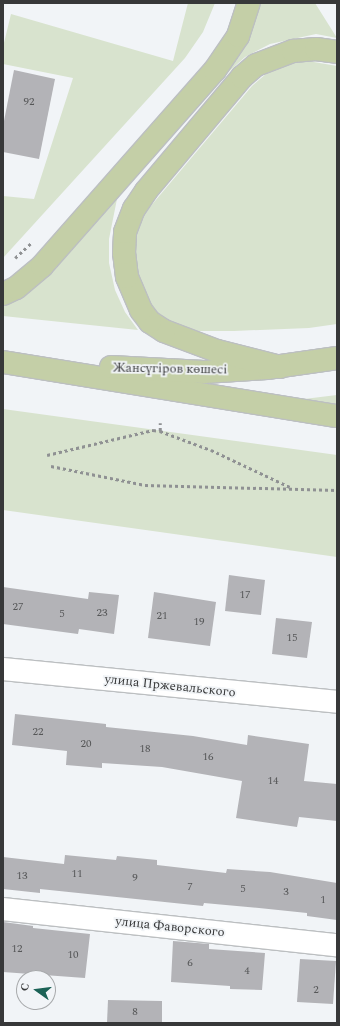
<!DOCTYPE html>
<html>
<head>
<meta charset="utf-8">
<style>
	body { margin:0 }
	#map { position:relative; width:340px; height:1026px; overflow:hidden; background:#f1f4f7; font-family:Spectral,serif }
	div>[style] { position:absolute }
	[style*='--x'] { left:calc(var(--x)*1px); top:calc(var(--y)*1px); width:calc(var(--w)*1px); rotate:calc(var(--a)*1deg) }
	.green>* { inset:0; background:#d8e3ce }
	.building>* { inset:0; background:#b3b3b7 }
	.path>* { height:2.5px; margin-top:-1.25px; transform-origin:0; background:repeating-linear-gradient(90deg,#8f9193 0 3px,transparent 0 6px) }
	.roads { filter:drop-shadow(1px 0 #bcbfc1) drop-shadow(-1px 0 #bcbfc1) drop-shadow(0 1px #bcbfc1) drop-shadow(0 -1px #bcbfc1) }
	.minor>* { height:22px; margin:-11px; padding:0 11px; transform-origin:11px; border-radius:11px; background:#fff }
	.major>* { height:22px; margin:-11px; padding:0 11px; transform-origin:11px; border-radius:11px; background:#c4cfa7 }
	span { translate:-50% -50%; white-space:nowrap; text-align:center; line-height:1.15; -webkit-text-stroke:3.5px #f1f4f7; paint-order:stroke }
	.number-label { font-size:11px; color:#565758 }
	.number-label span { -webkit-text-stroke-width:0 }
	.street-label { font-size:13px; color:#373839 }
	.frame { position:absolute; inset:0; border:4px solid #373839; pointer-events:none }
	.north { position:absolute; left:16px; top:970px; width:40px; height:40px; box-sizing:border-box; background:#f1f4f7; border:1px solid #a7a9ab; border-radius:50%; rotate:284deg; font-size:11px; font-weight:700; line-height:16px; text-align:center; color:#373839 }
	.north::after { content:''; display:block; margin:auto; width:14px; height:18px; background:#1b6256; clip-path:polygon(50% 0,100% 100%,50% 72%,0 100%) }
</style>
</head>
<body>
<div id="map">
	<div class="green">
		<i style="clip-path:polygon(188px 3px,215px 3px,203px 32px,185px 58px,3px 258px,3px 196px,34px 199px,73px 78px,3px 64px,3px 47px,11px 14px,173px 61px)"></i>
		<i style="clip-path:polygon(258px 3px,315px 3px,337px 38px,316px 34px,270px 44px,245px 57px,199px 99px)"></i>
		<i style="clip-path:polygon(308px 61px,337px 66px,337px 324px,309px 328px,234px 331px,198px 331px,180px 328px,151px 308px,134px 269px,136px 231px,144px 214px,252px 86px,267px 73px,287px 64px)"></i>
		<i style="clip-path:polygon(117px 199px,109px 239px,109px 263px,115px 290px,125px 312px,138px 330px,3px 316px,3px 306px,41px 281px)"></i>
		<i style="clip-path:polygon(337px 395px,337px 405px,304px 399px)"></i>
		<i style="clip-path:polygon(3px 409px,337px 455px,337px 557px,3px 510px)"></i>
	</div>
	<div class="building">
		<i style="clip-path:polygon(14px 70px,55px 79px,39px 159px,3px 152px,3px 126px)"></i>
		<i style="clip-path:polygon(229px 575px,265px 580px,261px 615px,225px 611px)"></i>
		<i style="clip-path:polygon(3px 587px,88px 599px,89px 592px,119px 595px,114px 634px,79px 629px,78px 634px,3px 624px)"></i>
		<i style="clip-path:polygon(154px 592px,216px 602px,210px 646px,148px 638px)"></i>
		<i style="clip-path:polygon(276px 618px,312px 622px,307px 658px,272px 654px)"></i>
		<i style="clip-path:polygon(15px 714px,106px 724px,106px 727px,193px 736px,247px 745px,248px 735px,309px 744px,304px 781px,337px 784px,337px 821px,299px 817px,297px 827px,236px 818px,242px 781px,162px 767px,102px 763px,102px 768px,66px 765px,67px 751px,12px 745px)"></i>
		<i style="clip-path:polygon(65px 855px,116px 860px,117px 856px,157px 860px,157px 865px,226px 873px,227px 869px,270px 872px,337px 883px,337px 920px,307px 916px,307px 913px,259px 908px,204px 903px,203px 906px,40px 889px,40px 893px,3px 889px,3px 857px,64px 864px)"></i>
		<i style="clip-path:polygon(3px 922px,33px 926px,33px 928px,90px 934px,85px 978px,3px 972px)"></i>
		<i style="clip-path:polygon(173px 941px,209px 944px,209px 949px,265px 953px,262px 990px,230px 989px,230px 986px,171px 982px)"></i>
		<i style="clip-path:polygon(300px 959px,336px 961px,333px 1004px,297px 1002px)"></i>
		<i style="clip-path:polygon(108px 1000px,162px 1001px,162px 1023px,107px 1023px)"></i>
	</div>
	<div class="path">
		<i style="--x:15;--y:258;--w:23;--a:-43"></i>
		<i style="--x:160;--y:431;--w:8;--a:-90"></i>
		<i style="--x:47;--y:455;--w:109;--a:-13.3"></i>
		<i style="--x:153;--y:430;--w:7;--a:8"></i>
		<i style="--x:160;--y:431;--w:54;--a:20.4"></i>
		<i style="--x:211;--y:450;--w:87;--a:25.1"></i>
		<i style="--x:51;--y:466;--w:96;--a:11.4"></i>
		<i style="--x:145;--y:485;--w:192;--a:1.5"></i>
	</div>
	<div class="roads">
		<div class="minor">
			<i style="--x:3;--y:669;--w:336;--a:5.6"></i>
			<i style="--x:3;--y:909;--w:336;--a:6.2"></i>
		</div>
		<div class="major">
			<i style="--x:3;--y:294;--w:14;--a:-25"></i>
			<i style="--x:16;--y:288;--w:34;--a:-40"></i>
			<i style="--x:42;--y:266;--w:261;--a:-48.6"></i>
			<i style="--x:215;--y:70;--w:41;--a:-55.9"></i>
			<i style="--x:238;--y:36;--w:35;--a:-72"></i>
			<i style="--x:3;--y:362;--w:338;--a:9.2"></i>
			<i style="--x:111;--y:367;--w:93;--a:3.1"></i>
			<i style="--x:204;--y:372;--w:63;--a:-3.6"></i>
			<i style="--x:267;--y:368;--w:71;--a:-8.1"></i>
			<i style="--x:280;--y:367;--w:65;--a:-165.7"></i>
			<i style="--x:217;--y:351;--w:57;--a:-159.3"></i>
			<i style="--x:164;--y:331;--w:17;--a:-147"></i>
			<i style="--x:150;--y:322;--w:15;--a:-127"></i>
			<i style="--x:141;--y:310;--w:36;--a:-113"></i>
			<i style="--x:127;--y:277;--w:24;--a:-97"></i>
			<i style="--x:124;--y:253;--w:21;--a:-87"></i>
			<i style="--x:125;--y:232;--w:25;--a:-69"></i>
			<i style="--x:134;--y:209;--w:22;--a:-56"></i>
			<i style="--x:146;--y:191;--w:149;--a:-49.9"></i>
			<i style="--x:242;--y:77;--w:18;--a:-41"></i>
			<i style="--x:256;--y:65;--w:40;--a:-21"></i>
			<i style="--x:293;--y:51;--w:23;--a:-5"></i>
			<i style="--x:316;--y:49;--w:21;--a:8"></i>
		</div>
	</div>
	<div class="number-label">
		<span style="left:29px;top:102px">92</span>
		<span style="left:245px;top:595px">17</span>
		<span style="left:18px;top:607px">27</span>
		<span style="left:102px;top:613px">23</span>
		<span style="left:62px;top:614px">5</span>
		<span style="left:162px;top:616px">21</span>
		<span style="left:199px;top:622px">19</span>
		<span style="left:292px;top:638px">15</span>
		<span style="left:38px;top:732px">22</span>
		<span style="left:86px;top:744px">20</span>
		<span style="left:145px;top:749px">18</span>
		<span style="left:208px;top:757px">16</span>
		<span style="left:273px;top:781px">14</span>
		<span style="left:77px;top:874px">11</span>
		<span style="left:22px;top:876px">13</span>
		<span style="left:135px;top:878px">9</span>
		<span style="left:190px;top:887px">7</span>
		<span style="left:243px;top:889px">5</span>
		<span style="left:286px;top:892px">3</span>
		<span style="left:323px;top:900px">1</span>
		<span style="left:17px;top:949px">12</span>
		<span style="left:73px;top:955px">10</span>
		<span style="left:190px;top:963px">6</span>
		<span style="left:247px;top:971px">4</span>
		<span style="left:316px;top:990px">2</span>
		<span style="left:135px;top:1012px">8</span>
	</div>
	<div class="street-label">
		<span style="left:170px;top:369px;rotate:1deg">Жансүгіров көшесі</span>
		<span style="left:170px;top:686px;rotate:6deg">улица Пржевальского</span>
		<span style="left:170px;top:927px;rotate:6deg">улица Фаворского</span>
	</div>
	<div class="frame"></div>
	<div class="north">С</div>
</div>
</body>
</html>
